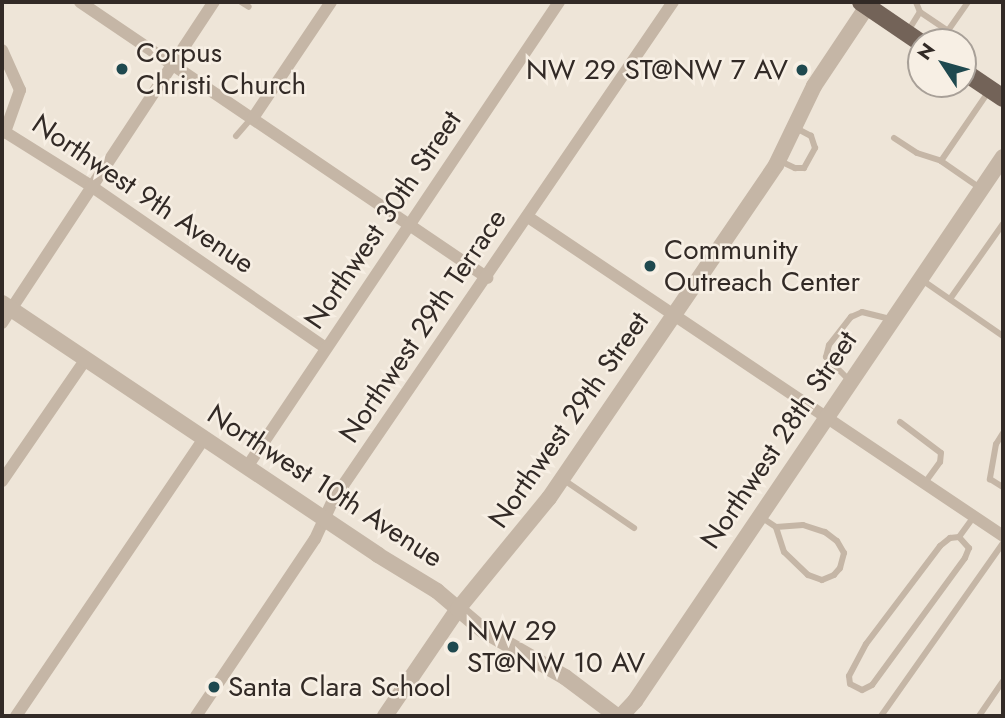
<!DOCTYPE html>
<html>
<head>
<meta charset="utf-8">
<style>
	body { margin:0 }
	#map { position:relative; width:1005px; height:718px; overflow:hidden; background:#eee5d8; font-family:Jost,sans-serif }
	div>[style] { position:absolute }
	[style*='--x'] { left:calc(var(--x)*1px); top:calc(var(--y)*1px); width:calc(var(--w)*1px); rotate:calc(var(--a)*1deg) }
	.service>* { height:6px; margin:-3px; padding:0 3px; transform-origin:3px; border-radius:3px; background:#c5b6a6 }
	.minor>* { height:12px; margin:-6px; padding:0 6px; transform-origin:6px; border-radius:6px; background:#c5b6a6 }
	.tertiary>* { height:16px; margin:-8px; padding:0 8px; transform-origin:8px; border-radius:8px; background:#c5b6a6 }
	.primary>* { height:18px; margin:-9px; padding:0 9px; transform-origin:9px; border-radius:9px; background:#736358 }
	.dots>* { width:19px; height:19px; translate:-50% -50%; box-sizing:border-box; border:4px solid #f7efe4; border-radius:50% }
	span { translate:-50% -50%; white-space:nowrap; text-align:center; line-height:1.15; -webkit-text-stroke:5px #f7efe4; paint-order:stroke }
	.poi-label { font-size:28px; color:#322a26 }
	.left { translate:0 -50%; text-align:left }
	.right { translate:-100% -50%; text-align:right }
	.street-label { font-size:28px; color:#322a26 }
	.frame { position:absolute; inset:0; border:4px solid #322a26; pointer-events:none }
	.north { position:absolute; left:907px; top:28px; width:70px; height:70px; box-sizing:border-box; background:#f7efe4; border:2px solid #a8a098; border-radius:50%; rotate:306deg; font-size:19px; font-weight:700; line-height:28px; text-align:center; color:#322a26 }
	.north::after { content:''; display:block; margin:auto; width:24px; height:32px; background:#1f494f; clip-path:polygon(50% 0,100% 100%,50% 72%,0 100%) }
</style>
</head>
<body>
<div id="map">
	<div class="service">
		<i style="--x:241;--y:2;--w:9;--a:32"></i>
		<i style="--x:920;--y:12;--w:34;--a:34"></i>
		<i style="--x:908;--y:31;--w:22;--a:-58"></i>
		<i style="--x:920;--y:12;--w:11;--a:-112"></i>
		<i style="--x:940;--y:42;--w:49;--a:-55"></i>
		<i style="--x:236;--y:136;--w:23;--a:-49"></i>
		<i style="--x:894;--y:138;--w:27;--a:33"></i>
		<i style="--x:917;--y:153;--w:25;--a:18"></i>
		<i style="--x:941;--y:161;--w:47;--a:34.7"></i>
		<i style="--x:780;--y:161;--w:17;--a:25"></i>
		<i style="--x:795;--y:168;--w:9;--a:0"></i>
		<i style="--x:804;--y:168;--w:23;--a:-61"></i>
		<i style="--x:815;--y:148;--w:13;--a:-108"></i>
		<i style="--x:811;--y:136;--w:19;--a:-152"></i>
		<i style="--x:941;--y:161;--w:85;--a:-55.6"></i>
		<i style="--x:922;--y:280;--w:98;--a:34.7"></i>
		<i style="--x:950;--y:299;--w:92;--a:-54.8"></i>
		<i style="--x:850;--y:381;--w:34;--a:-135"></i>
		<i style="--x:826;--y:357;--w:12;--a:-76"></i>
		<i style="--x:829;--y:345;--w:36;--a:-52"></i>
		<i style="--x:851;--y:317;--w:12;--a:-24"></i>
		<i style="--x:862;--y:312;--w:29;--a:14"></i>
		<i style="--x:900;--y:422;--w:51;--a:37.1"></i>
		<i style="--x:941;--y:453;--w:9;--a:96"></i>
		<i style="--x:940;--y:462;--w:26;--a:126"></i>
		<i style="--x:1003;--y:433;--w:13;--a:122"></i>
		<i style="--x:996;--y:444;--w:36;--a:100"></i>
		<i style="--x:990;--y:479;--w:15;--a:32"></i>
		<i style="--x:564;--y:480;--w:85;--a:34.4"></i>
		<i style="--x:761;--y:517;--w:18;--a:34"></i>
		<i style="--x:776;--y:527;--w:27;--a:-4"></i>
		<i style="--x:803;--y:525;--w:23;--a:18"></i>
		<i style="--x:825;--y:532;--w:15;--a:37"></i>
		<i style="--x:837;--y:541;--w:14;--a:60"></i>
		<i style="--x:844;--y:553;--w:16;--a:105"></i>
		<i style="--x:840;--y:568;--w:9;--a:131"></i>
		<i style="--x:834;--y:575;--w:13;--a:157"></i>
		<i style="--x:822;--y:580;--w:15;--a:-160"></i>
		<i style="--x:808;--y:575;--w:33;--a:-136"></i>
		<i style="--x:784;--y:552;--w:26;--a:-108"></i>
		<i style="--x:959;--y:537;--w:15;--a:48"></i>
		<i style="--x:969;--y:548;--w:11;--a:112"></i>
		<i style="--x:965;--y:558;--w:157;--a:126.2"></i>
		<i style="--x:872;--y:685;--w:11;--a:153"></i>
		<i style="--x:862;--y:690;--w:13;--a:-153"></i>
		<i style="--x:850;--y:684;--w:8;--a:-97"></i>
		<i style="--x:849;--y:676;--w:36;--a:-62"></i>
		<i style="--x:866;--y:644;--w:123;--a:-52.9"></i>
		<i style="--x:940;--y:546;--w:13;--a:-39"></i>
		<i style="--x:950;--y:538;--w:9;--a:-6"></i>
		<i style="--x:959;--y:537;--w:26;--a:-54"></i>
		<i style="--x:881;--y:716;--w:212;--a:-54.8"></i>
		<i style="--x:979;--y:716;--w:42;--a:-55.6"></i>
	</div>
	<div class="minor">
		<i style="--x:80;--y:2;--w:492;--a:34.1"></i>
		<i style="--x:2;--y:50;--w:44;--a:65.8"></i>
		<i style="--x:20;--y:90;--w:45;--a:109.7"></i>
		<i style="--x:253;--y:118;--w:140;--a:-56.1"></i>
		<i style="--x:5;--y:132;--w:102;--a:32.1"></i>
		<i style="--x:91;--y:186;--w:285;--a:34.6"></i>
		<i style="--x:528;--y:217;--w:572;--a:33.88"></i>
		<i style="--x:2;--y:323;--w:385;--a:-56.6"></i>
		<i style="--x:247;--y:467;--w:560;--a:-56.14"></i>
		<i style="--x:2;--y:481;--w:148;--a:-55.5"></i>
		<i style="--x:16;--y:716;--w:336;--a:-55.9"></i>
		<i style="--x:196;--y:716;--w:213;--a:-56.1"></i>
		<i style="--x:315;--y:539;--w:43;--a:-65.2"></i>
		<i style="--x:333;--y:500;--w:603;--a:-55.68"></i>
	</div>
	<div class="tertiary">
		<i style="--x:2;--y:303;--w:453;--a:33.8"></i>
		<i style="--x:378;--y:555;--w:69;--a:31.4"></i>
		<i style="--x:437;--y:591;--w:60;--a:40.3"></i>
		<i style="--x:483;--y:630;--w:95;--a:29.8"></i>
		<i style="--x:565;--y:677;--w:65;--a:36.9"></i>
		<i style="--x:385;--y:716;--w:130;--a:-55.7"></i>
		<i style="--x:458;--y:609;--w:144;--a:-50.7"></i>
		<i style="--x:549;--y:498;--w:403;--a:-55.7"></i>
		<i style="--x:776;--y:165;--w:88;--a:-64.3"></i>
		<i style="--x:814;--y:86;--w:101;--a:-56.3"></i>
		<i style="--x:621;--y:716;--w:21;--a:-47"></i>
		<i style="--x:635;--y:701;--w:657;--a:-55.92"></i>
	</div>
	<div class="primary">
		<i style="--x:861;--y:2;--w:73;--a:34.3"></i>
		<i style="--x:963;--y:71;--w:48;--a:34"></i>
	</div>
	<div class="dots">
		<i style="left:122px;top:69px;background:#1f494f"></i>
		<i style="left:802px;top:70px;background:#1f494f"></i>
		<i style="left:650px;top:266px;background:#1f494f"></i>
		<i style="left:453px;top:647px;background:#1f494f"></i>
		<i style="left:214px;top:687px;background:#1f494f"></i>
	</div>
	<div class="poi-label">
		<span class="left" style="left:136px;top:69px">Corpus<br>Christi Church</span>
		<span class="right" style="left:788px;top:70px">NW 29 ST@NW 7 AV</span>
		<span class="left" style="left:664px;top:266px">Community<br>Outreach Center</span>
		<span class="left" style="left:467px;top:647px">NW 29<br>ST@NW 10 AV</span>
		<span class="left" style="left:228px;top:687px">Santa Clara School</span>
	</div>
	<div class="street-label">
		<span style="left:143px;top:194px;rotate:34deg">Northwest 9th Avenue</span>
		<span style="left:383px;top:220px;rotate:-56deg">Northwest 30th Street</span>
		<span style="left:423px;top:326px;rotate:-56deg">Northwest 29th Terrace</span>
		<span style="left:569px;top:420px;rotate:-55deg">Northwest 29th Street</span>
		<span style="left:779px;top:440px;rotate:-56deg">Northwest 28th Street</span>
		<span style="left:325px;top:486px;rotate:33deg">Northwest 10th Avenue</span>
	</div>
	<div class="frame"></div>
	<div class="north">N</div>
</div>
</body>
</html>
